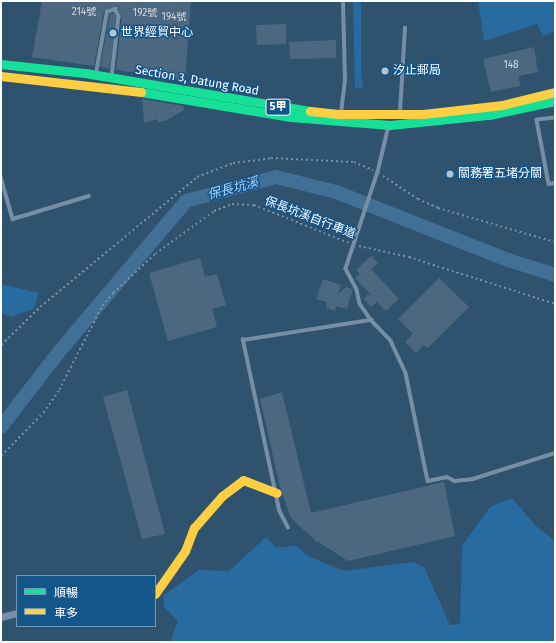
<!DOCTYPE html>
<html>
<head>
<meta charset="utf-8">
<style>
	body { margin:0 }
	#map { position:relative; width:556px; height:643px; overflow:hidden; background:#2f526f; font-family:"Fira Sans","Noto Sans TC",sans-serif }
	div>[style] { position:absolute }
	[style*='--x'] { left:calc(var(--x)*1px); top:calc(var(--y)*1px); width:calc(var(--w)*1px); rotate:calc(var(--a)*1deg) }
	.green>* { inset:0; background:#276ba1 }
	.river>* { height:14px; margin:-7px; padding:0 7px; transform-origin:7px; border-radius:7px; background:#416f96 }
	.building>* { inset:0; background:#4c6880 }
	.path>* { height:1.5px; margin-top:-0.75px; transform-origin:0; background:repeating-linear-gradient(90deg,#768fa5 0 2px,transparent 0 5px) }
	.lane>* { height:3.5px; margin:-1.75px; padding:0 1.75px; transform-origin:1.75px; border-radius:1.75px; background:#768fa5 }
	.street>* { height:7px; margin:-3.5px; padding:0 3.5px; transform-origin:3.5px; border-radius:3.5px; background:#768fa5 }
	.fast>* { height:9px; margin:-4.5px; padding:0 4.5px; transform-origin:4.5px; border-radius:4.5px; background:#16e098 }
	.slow>* { height:9px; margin:-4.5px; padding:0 4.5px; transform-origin:4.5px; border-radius:4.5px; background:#ffcf43 }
	.dots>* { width:11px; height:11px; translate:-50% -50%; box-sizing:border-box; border:2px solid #14558a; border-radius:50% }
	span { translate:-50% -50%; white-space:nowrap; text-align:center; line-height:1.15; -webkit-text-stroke:3px #14558a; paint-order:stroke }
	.number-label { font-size:10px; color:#d2d9df }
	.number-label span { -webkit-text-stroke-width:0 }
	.shield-label span { padding:1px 3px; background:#14558a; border:1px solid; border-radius:3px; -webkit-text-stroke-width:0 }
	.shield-label { font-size:11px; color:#fff; font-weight:700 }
	.poi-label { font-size:12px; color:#fff }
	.left { translate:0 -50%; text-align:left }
	.street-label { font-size:12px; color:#fff }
	.water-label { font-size:13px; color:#a7d4f7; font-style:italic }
	.frame { position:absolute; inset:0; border:2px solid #fff; pointer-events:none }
	.legend { position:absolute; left:16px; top:575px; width:140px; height:52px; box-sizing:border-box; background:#14558a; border:1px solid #7299b9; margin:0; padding:5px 7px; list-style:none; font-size:12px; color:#fff }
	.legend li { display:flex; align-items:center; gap:8px; height:20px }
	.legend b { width:20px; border:1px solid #7299b9 }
</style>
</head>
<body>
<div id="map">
	<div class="green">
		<i style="clip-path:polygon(353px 1px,361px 1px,361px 73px,363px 89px,355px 88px)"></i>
		<i style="clip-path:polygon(478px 1px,555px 1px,555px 31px,543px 36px,537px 24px,484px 41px)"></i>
		<i style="clip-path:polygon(1px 284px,39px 293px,33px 309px,11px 317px,1px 313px)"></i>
		<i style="clip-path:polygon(512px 498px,536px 526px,555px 541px,555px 642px,170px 642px,178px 621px,164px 607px,164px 595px,199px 570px,229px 571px,266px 537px,276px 547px,296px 546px,308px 556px,344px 571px,413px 562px,424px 567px,450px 625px,460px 624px,462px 546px,490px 507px)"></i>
	</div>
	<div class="river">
		<i style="--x:1;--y:427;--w:95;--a:-52.3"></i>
		<i style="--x:59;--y:352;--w:197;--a:-49.9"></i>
		<i style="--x:186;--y:201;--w:93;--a:-14.9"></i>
		<i style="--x:276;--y:177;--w:62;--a:14"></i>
		<i style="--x:336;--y:192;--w:185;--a:21.6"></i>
		<i style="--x:508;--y:260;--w:49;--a:17.7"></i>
	</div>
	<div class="building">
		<i style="clip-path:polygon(42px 1px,191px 1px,185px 80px,116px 70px,122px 16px,116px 6px,104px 11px,94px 66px,32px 57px)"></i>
		<i style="clip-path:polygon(114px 13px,116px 17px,110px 69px,100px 67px,110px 14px)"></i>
		<i style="clip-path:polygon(286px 24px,286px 44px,257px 45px,256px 25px)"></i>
		<i style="clip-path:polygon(336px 40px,336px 58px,290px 59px,289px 42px)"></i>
		<i style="clip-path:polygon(534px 47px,538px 72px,519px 76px,520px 86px,491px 92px,483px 59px)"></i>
		<i style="clip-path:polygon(142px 99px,183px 106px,184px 110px,165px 121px,158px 122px,157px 119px,144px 123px)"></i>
		<i style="clip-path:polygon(371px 256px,378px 263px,371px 269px,399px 299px,386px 311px,377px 302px,371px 307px,364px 299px,368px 294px,372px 296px,355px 278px,360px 274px,356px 270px)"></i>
		<i style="clip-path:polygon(200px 258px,205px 277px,217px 274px,226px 305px,212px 309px,217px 327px,168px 341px,149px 273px)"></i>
		<i style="clip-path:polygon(439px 278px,469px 307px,428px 348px,424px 345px,416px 353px,405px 342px,413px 334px,398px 319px)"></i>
		<i style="clip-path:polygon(323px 279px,341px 285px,338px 294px,346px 287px,353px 289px,347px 309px,336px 306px,335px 311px,326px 308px,327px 302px,316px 299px)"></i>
		<i style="clip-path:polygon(127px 390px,165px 534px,142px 539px,103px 397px)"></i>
		<i style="clip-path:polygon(282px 392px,311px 513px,444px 482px,455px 536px,348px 561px,317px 541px,318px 543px,291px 518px,280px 487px,260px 399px)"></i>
	</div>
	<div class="path">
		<i style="--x:383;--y:176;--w:42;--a:33.3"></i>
		<i style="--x:418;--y:199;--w:22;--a:24"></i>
		<i style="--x:438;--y:208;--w:122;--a:16.2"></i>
		<i style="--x:359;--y:246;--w:51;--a:12.4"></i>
		<i style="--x:409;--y:257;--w:153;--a:17.8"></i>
		<i style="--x:1;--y:345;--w:54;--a:-44.3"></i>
		<i style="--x:40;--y:307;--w:204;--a:-39.6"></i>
		<i style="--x:197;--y:177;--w:39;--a:-21"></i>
		<i style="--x:233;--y:163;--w:38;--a:-7"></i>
		<i style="--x:271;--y:158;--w:83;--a:2.8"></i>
		<i style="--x:354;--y:162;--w:21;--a:23"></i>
		<i style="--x:1;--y:456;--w:60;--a:-45.7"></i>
		<i style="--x:43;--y:413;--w:28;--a:-55"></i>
		<i style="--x:59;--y:390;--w:94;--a:-62.9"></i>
		<i style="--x:102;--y:306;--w:17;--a:-50"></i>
		<i style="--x:113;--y:293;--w:57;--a:-42.9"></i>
		<i style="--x:155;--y:254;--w:73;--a:-36.1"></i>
		<i style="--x:214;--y:211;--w:19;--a:-21"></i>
		<i style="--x:232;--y:204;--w:22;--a:3"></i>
		<i style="--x:254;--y:205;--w:102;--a:21.8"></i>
	</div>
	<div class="lane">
		<i style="--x:96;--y:73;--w:62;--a:-79.8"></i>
		<i style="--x:107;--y:12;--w:9;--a:-21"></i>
		<i style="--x:115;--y:9;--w:8;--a:60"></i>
		<i style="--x:119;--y:16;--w:61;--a:96.5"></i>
		<i style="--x:400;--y:112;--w:84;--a:-86.6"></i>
		<i style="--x:341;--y:113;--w:33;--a:-83"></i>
		<i style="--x:345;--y:80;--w:79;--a:-91.5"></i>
		<i style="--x:555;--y:118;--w:18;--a:174"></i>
		<i style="--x:537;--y:120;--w:65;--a:79.4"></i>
		<i style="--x:549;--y:184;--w:6;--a:-9"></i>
		<i style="--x:389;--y:126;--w:47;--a:103.4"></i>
		<i style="--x:378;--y:172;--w:102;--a:108.3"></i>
		<i style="--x:346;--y:269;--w:24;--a:62"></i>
		<i style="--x:357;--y:290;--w:14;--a:78"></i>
		<i style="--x:360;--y:304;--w:19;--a:55"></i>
		<i style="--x:371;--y:320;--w:29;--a:46"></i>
		<i style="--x:391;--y:341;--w:35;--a:65"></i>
		<i style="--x:406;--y:373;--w:110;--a:78.5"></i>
		<i style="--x:428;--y:481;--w:19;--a:-12"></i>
		<i style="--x:447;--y:477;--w:9;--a:27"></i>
		<i style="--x:455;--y:481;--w:18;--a:-6"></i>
		<i style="--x:473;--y:479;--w:86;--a:-17.6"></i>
		<i style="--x:1;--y:177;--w:44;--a:74.1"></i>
		<i style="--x:13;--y:219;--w:79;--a:-16.8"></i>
		<i style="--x:288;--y:528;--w:20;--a:-117"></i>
		<i style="--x:279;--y:510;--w:174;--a:-102"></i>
		<i style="--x:243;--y:340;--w:130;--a:-8.9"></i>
	</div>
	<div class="street">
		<i style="--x:1;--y:617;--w:16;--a:-14"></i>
	</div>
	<div class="fast">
		<i style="--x:1;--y:64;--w:84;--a:6.1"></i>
		<i style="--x:85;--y:73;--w:228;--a:9.6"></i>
		<i style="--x:141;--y:92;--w:152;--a:9.5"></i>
		<i style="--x:291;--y:117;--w:99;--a:4.6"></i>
		<i style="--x:390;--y:125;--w:100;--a:-5.8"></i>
		<i style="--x:489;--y:115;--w:67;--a:-12"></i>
	</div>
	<div class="slow">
		<i style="--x:1;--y:76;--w:141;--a:6.5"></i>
		<i style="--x:310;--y:111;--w:31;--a:6"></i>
		<i style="--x:341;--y:114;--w:82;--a:0"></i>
		<i style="--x:423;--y:114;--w:80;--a:-6.5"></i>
		<i style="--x:502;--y:105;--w:55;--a:-13.8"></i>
		<i style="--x:155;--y:594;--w:52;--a:-55.1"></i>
		<i style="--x:185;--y:551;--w:25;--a:-69"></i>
		<i style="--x:194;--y:528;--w:43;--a:-48.8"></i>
		<i style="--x:222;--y:496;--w:26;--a:-37"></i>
		<i style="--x:243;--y:480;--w:36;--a:21"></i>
	</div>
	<div class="dots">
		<i style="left:113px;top:33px;background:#b6c2cd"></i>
		<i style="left:385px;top:71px;background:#b6c2cd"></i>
		<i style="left:450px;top:174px;background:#b6c2cd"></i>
	</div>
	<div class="number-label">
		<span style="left:84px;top:13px">214號</span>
		<span style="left:145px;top:14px">192號</span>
		<span style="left:174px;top:18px">194號</span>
		<span style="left:511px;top:66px">148</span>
	</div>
	<div class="shield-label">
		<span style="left:278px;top:107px">5甲</span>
	</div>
	<div class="poi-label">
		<span class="left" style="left:121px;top:33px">世界經貿中心</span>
		<span class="left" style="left:393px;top:71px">汐止郵局</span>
		<span class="left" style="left:458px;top:174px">關務署五堵分關</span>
	</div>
	<div class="street-label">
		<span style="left:197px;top:81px;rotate:10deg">Section 3, Datung Road</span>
		<span style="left:310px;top:218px;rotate:21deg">保長坑溪自行車道</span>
	</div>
	<div class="water-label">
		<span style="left:233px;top:189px;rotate:-15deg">保長坑溪</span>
	</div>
	<div class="frame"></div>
	<ul class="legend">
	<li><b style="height:5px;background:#16e098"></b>順暢</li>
	<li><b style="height:5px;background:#ffcf43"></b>車多</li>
	</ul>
</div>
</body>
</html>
